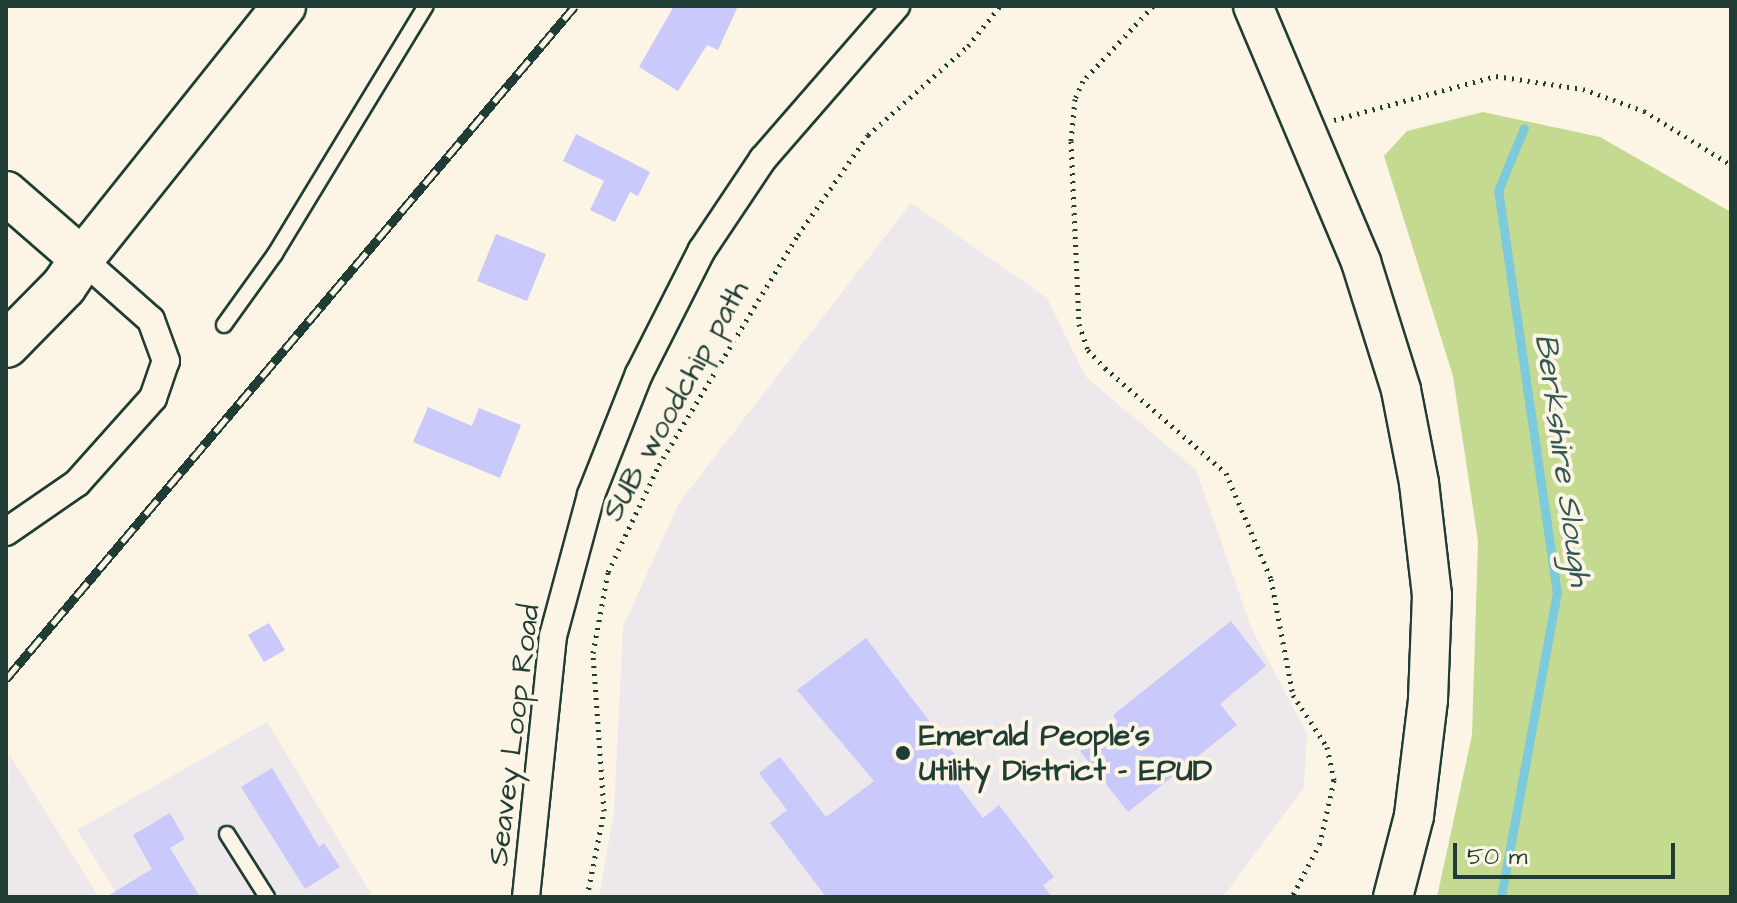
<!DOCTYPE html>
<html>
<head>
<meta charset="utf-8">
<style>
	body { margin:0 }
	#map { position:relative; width:1737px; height:903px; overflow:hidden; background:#fcf5e5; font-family:"Architects Daughter",sans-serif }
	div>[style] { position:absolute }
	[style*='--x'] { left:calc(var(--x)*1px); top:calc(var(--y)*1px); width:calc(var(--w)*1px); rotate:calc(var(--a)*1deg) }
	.built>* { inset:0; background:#ede8ec }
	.green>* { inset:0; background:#c4da90 }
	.stream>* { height:9px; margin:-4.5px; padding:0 4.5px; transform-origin:4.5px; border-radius:4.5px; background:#7dcadc }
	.building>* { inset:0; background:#cac9fc }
	.path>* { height:5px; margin-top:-2.5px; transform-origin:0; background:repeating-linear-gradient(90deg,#1f3d34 0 2px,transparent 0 8px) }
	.roads { filter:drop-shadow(2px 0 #1f3d34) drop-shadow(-2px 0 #1f3d34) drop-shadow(0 2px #1f3d34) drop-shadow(0 -2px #1f3d34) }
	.service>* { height:14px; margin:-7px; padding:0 7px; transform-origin:7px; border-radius:7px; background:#fcf5e5 }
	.minor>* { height:26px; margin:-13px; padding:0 13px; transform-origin:13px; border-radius:13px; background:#fcf5e5 }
	.secondary>* { height:38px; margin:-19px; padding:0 19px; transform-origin:19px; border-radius:19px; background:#fcf5e5 }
	.primary>* { height:42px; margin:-21px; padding:0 21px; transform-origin:21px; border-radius:21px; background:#fcf5e5 }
	.motorway>* { height:44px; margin:-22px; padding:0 22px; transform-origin:22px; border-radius:22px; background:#fcf5e5 }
	.rail>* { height:9px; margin-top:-4.5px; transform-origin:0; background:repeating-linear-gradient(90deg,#fcf5e5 0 18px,#1f3d34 0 36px); box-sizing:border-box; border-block:2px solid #1f3d34 }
	.dots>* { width:22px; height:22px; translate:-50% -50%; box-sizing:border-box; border:4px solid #fcf5e5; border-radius:50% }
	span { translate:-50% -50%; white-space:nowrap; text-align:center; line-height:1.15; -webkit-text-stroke:8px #fcf5e5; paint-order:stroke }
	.street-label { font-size:30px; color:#1f3d34 }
	.poi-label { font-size:30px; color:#1f3d34; font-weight:700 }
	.left { translate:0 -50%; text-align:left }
	.water-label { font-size:32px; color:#325956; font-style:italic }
	.frame { position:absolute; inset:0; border:8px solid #1f3d34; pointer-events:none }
	.scale { position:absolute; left:1453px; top:843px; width:222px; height:36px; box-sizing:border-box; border:4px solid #1f3d34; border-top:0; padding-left:10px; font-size:24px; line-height:28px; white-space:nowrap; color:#1f3d34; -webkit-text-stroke:6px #fcf5e5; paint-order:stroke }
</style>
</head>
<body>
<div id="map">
	<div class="built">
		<i style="clip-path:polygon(911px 203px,1047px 298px,1086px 377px,1196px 470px,1251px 627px,1307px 734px,1304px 787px,1223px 897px,599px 897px,614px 812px,623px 627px,679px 503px)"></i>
		<i style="clip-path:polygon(267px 722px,373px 897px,119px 897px,77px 830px)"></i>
		<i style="clip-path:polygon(9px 754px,99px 897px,6px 897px)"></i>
	</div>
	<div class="green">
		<i style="clip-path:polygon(1483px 112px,1600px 137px,1731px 212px,1731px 897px,1437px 897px,1472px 735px,1478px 541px,1453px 376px,1384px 156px,1407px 131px)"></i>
	</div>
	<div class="stream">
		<i style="--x:1501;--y:897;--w:309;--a:-79.6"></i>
		<i style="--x:1557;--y:593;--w:406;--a:-98.3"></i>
		<i style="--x:1498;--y:191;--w:68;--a:-67.6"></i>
	</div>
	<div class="building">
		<i style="clip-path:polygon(674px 6px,738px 6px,718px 50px,707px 45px,678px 91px,639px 67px)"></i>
		<i style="clip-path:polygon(576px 134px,650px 172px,638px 196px,630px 192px,615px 222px,590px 210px,604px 181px,563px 161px)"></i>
		<i style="clip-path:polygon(496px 234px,546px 254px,527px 301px,477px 281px)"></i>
		<i style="clip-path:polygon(428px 407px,472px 426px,479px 408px,521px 425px,500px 478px,413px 442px)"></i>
		<i style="clip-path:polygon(1231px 621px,1266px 666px,1220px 704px,1237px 725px,1128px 812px,1080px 751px,1118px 722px,1113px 715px)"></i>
		<i style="clip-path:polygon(269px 623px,285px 650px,264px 662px,248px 635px)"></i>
		<i style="clip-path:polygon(866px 638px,968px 772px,955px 781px,983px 818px,999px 805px,1054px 877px,1043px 885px,1052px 897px,826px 897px,770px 823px,787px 810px,759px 773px,780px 757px,826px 817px,874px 781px,797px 690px)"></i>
		<i style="clip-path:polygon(272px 768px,319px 847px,324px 843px,340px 867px,305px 889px,241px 787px)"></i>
		<i style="clip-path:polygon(170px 813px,185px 839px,170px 848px,200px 897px,106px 897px,152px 869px,133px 835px)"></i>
	</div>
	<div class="path">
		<i style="--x:1153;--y:6;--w:103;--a:133"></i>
		<i style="--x:1083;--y:81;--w:20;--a:114"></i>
		<i style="--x:1075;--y:99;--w:42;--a:95.4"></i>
		<i style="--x:1071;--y:141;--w:183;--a:87.5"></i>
		<i style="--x:1079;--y:324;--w:28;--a:71"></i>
		<i style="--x:1088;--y:350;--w:25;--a:47"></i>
		<i style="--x:1105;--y:368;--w:160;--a:41"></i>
		<i style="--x:1226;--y:473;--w:115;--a:67"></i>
		<i style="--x:1271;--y:579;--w:118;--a:79.3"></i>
		<i style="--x:1293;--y:695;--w:62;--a:56.8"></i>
		<i style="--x:1327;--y:747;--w:34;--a:78"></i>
		<i style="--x:1334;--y:780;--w:65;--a:102.5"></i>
		<i style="--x:1320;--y:843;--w:61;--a:117.4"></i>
		<i style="--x:1334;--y:120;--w:168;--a:-15.2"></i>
		<i style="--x:1496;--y:76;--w:88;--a:8.5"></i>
		<i style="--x:1583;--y:89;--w:65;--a:19.8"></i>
		<i style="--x:1644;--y:111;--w:102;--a:31.8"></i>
		<i style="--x:587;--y:897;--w:88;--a:-78.8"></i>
		<i style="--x:604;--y:811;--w:158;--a:-94"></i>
		<i style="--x:593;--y:653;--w:82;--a:-79.5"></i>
		<i style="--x:608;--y:572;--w:119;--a:-64.5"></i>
		<i style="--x:659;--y:465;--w:269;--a:-58.9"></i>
		<i style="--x:798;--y:235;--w:122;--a:-55"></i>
		<i style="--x:868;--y:135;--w:134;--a:-41.7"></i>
		<i style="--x:968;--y:46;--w:51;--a:-51.3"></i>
	</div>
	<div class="roads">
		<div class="service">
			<i style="--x:224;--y:325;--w:87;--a:-54.3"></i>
			<i style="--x:275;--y:254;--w:290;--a:-58.7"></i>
			<i style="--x:227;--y:834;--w:75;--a:57.6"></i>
		</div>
		<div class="minor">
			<i style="--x:6;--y:532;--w:86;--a:-34.6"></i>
			<i style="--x:77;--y:483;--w:114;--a:-48.2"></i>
			<i style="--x:153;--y:398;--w:39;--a:-71"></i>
			<i style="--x:166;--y:361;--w:44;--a:-110.1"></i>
			<i style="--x:151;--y:320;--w:92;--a:-138.5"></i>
			<i style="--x:526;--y:897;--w:262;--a:-84.1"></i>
			<i style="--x:553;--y:636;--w:146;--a:-74.9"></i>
			<i style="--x:591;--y:495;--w:130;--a:-68.4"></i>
			<i style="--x:639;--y:374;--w:139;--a:-63.1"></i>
			<i style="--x:702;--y:250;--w:110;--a:-56.2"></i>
			<i style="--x:763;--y:159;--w:203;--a:-49"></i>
		</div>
		<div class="secondary">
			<i style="--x:1253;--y:6;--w:278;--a:67.1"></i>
			<i style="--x:1361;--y:262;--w:134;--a:72.6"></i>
			<i style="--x:1401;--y:390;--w:95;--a:79"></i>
			<i style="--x:1419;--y:483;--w:113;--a:83.4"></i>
			<i style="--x:1432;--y:595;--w:105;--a:92.2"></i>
			<i style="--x:1428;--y:700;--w:117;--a:96.9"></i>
			<i style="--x:1414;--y:816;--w:84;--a:104.5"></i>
		</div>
		<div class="primary">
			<i style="--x:6;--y:193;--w:101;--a:41"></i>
			<i style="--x:82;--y:259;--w:324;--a:-51.4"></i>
		</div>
		<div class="motorway">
			<i style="--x:6;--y:345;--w:83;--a:-45.5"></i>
			<i style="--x:64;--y:286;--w:32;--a:-56"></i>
		</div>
	</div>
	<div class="rail">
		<i style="--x:6;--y:679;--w:881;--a:-49.79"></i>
	</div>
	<div class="dots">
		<i style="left:903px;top:753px;background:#1f3d34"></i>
	</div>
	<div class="street-label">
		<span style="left:676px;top:401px;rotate:-61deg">SUB woodchip path</span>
		<span style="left:514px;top:735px;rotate:-83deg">Seavey Loop Road</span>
	</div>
	<div class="poi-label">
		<span class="left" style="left:919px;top:753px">Emerald People's<br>Utility District - EPUD</span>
	</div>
	<div class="water-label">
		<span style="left:1562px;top:460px;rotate:82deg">Berkshire Slough</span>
	</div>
	<div class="frame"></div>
	<div class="scale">50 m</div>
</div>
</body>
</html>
